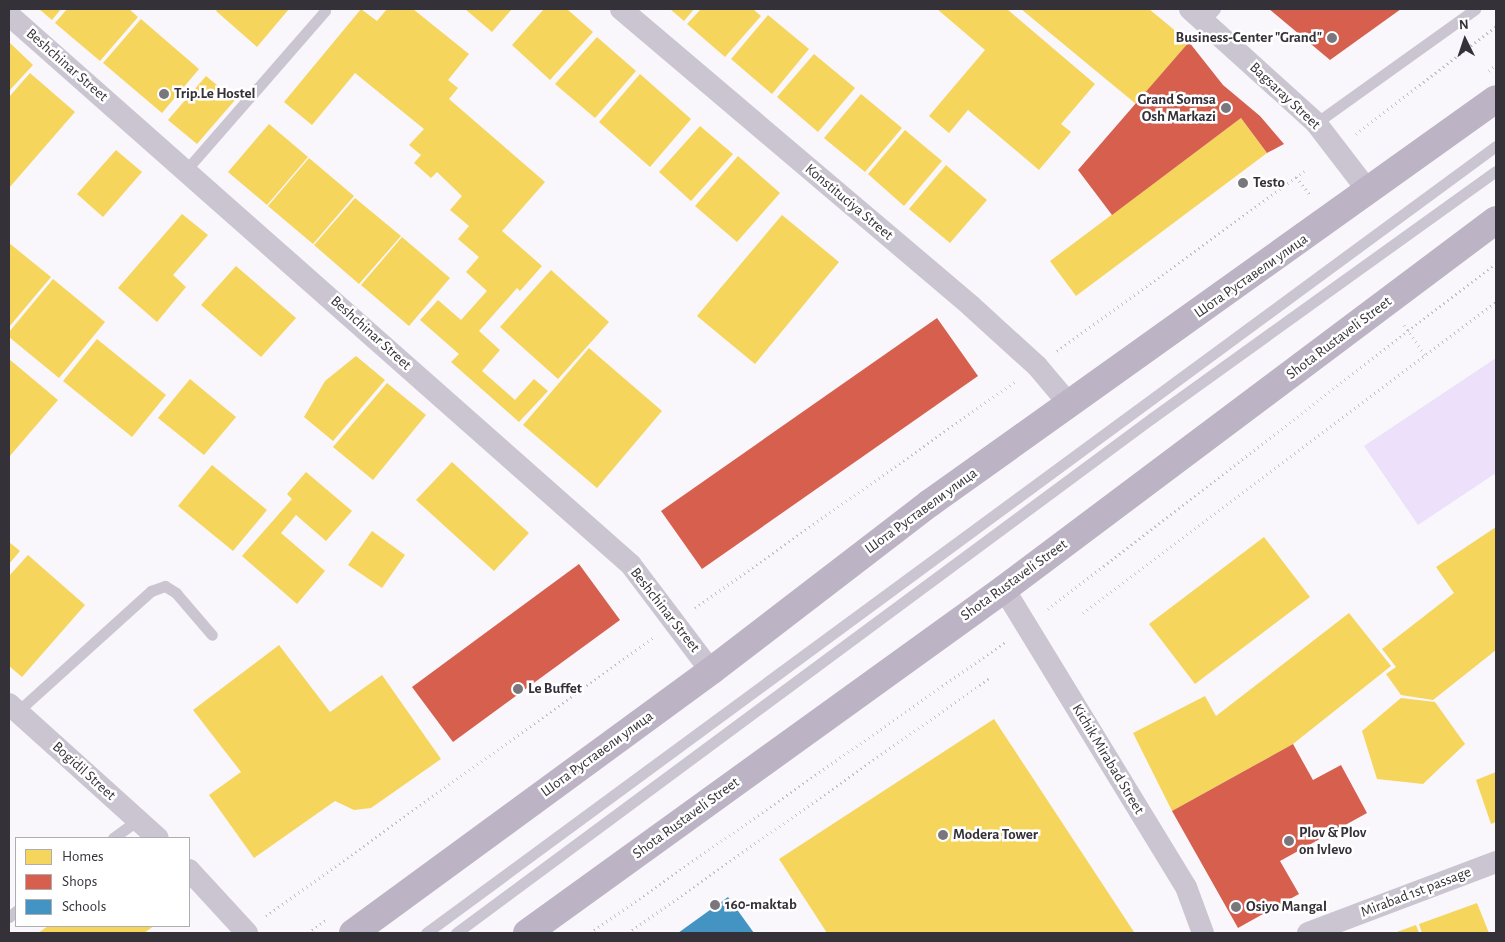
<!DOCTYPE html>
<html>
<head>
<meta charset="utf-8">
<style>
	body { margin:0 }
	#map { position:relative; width:1505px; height:942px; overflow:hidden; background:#f9f7fc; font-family:"Alegreya Sans",sans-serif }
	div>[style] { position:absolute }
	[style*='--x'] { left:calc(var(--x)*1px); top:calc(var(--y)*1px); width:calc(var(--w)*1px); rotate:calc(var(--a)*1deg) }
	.green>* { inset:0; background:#ede0fa }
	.homes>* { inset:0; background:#f6d55c }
	.shops>* { inset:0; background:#d6604d }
	.schools>* { inset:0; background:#4393c3 }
	.path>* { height:3px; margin-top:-1.5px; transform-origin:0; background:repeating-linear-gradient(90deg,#c4c0c9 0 1px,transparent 0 5px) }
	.lane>* { height:11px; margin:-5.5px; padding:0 5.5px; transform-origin:5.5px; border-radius:5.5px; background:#cbc5d2 }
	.street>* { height:22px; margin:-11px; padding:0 11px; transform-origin:11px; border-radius:11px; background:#cbc5d2 }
	.primary>* { height:28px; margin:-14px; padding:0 14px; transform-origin:14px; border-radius:14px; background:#bcb4c4 }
	.dots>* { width:14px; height:14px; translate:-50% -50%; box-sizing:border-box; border:2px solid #fff; border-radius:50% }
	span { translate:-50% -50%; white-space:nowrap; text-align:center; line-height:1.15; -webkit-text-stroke:5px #fff; paint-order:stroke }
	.poi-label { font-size:15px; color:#353139; font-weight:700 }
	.right { translate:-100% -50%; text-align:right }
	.left { translate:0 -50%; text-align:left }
	.street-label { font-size:15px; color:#353139 }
	.frame { position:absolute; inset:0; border:10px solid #353139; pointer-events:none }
	.legend { position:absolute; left:15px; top:837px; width:175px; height:90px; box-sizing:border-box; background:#fff; border:1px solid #aeadb0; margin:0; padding:6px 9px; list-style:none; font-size:15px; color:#353139 }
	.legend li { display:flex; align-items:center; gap:10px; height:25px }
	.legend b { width:25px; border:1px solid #aeadb0 }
	.north { position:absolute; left:1440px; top:15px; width:50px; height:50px; -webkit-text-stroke:4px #fff; paint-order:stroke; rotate:356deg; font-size:14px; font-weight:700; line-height:20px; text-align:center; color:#353139 }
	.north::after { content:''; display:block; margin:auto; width:18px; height:22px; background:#353139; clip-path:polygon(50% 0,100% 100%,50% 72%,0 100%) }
</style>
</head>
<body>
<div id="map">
	<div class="green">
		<i style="clip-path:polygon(1496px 358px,1496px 473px,1418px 525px,1364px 446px)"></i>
	</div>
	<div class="homes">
		<i style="clip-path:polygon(39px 9px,61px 9px,52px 20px)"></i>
		<i style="clip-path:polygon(67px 9px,129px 9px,138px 17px,100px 61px,55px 23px)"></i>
		<i style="clip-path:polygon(218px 9px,289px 9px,257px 47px,216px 11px)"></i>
		<i style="clip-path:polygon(361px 9px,377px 21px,387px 9px,413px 9px,469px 54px,448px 80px,458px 88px,449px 99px,545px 182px,502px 231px,542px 266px,520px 291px,517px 288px,479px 331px,500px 350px,482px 371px,515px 400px,534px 379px,548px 391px,519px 422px,451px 362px,459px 354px,420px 320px,438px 300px,461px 320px,487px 291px,466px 272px,479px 257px,458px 239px,469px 226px,450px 210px,462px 196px,437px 172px,431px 178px,414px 163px,421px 155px,409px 145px,424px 129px,355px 73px,312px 125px,284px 102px)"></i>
		<i style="clip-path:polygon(465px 9px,512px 9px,492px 32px)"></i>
		<i style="clip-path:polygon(544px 9px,567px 9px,593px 32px,550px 80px,512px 45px)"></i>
		<i style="clip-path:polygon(670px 9px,694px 9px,684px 21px)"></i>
		<i style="clip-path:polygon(701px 9px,753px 9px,761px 16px,725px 57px,687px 24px)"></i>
		<i style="clip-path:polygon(937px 9px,1007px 9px,1095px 84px,1061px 124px,1071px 132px,1039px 170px,968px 110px,949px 133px,929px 116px,985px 50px)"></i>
		<i style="clip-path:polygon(1021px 9px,1149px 9px,1189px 42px,1136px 104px)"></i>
		<i style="clip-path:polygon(768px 15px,809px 49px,772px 94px,731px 59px)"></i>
		<i style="clip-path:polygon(141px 19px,199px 69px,162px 113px,103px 63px)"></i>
		<i style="clip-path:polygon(597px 37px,636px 71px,595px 118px,555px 84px)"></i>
		<i style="clip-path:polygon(9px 42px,33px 65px,9px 91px)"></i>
		<i style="clip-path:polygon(814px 54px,855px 88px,818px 132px,777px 97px)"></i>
		<i style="clip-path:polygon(30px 73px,75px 112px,9px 188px,9px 97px)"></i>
		<i style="clip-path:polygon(640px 74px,691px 119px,650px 167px,599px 122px)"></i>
		<i style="clip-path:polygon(206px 76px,235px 100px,197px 144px,168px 120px)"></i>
		<i style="clip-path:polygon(861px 94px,902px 128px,865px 172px,824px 138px)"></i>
		<i style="clip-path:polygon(1241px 118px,1267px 153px,1076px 296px,1050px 261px)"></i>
		<i style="clip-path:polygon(269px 124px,308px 157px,267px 205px,228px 172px)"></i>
		<i style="clip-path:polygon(700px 126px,733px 154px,691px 201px,659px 172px)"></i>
		<i style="clip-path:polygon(905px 130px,942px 161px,904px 206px,868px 174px)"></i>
		<i style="clip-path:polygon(116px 150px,142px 172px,103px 217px,77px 194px)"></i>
		<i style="clip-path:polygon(738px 156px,780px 193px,737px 242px,695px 206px)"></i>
		<i style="clip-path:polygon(309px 158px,354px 196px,313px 244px,268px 206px)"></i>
		<i style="clip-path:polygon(946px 165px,987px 200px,950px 243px,909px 209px)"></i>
		<i style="clip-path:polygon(355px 198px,401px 236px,359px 284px,314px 245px)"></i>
		<i style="clip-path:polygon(182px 214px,208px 235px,173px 275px,186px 287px,157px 322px,118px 288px)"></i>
		<i style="clip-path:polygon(782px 215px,839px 262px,755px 364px,697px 316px)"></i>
		<i style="clip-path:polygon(402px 237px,450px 278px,409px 326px,361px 285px)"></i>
		<i style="clip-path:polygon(9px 243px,51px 277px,9px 327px)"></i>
		<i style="clip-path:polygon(236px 266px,296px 318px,261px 357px,201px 305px)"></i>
		<i style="clip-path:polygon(551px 270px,609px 322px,558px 379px,500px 327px)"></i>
		<i style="clip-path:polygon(53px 279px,105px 322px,59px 378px,9px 337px,9px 332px)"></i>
		<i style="clip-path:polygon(97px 339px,166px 395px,132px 437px,63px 381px)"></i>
		<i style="clip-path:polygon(589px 348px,662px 411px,597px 488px,523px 425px)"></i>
		<i style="clip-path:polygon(356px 356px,385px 380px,333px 441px,304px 417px,325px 381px)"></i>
		<i style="clip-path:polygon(9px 359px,58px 400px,9px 457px)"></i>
		<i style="clip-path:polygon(190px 379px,236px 417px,204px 455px,158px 418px)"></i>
		<i style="clip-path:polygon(387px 383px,426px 415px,373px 480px,333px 447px)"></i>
		<i style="clip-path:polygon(452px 462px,529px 533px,494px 571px,416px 500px)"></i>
		<i style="clip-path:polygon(212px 465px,267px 510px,233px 551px,178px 506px)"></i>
		<i style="clip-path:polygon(306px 472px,352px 511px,326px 541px,296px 515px,281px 533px,325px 571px,297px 604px,242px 556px,292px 499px,287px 494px)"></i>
		<i style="clip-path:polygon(1496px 527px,1496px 650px,1433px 700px,1401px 695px,1386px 674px,1396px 667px,1382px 649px,1454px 593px,1436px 567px)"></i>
		<i style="clip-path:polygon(372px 531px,405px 555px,382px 588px,348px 565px)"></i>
		<i style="clip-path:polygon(1264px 537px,1310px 597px,1195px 684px,1149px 624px)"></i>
		<i style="clip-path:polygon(9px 542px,20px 551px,9px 564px)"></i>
		<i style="clip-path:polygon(28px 555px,85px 605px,22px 677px,9px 666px,9px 576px)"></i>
		<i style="clip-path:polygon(1349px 613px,1391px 666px,1293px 744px,1172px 811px,1133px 733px,1205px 696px,1216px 716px)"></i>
		<i style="clip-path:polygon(279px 645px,330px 712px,382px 675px,441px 759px,371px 808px,354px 810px,335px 801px,254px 858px,209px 795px,241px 772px,193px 710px)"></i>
		<i style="clip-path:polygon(1401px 698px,1435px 702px,1465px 744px,1423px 784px,1377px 779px,1362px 731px)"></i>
		<i style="clip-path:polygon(994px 719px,1134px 932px,827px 933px,779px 859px)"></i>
		<i style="clip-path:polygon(1496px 772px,1496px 822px,1491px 824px,1476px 780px)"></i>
		<i style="clip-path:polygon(1477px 903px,1489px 933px,1422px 933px,1419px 924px)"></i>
		<i style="clip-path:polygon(1416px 925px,1419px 933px,1394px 933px)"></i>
		<i style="clip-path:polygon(48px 926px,154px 926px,144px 933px,38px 933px)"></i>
	</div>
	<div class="shops">
		<i style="clip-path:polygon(1269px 9px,1401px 9px,1330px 60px)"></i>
		<i style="clip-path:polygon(1189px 42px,1223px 85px,1260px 116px,1284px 144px,1267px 153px,1241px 118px,1112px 215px,1078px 170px)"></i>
		<i style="clip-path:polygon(937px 318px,978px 376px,702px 569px,661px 511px)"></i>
		<i style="clip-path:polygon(579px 564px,620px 620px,453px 742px,412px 687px)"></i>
		<i style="clip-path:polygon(1293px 744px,1313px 780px,1341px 765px,1367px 813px,1280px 861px,1299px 894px,1238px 928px,1172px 811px)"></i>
	</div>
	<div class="schools">
		<i style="clip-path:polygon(728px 897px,754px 933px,678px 933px)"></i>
	</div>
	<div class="path">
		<i style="--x:1489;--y:71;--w:9;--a:-41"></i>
		<i style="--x:1356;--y:134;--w:177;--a:-37.6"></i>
		<i style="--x:1296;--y:177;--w:24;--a:52"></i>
		<i style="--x:1404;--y:325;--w:37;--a:55"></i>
		<i style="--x:1057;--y:351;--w:306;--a:-36"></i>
		<i style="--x:695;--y:608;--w:393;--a:-35.3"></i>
		<i style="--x:1048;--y:609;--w:566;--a:-37.68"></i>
		<i style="--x:1083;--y:613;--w:517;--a:-36.98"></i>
		<i style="--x:266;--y:916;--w:477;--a:-35.7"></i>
		<i style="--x:308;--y:933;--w:24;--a:-36"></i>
		<i style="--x:590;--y:933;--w:507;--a:-35.04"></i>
		<i style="--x:628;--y:933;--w:444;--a:-35.2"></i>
	</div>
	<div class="lane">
		<i style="--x:1204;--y:21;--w:16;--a:-47"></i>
		<i style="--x:1316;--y:123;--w:196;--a:-35.6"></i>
		<i style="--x:187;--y:169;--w:210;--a:-48.9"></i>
		<i style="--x:17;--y:712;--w:181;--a:-42.1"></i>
		<i style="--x:151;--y:591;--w:15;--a:-20"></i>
		<i style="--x:165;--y:586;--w:13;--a:32"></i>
		<i style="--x:176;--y:593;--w:55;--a:49.4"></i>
		<i style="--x:113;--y:838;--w:31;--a:-36"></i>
		<i style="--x:9;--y:917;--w:9;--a:-41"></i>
		<i style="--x:426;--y:933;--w:1328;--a:-36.34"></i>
		<i style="--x:456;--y:933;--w:866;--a:-36.5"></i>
		<i style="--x:1152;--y:418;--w:423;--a:-35.7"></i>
	</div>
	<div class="street">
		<i style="--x:621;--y:9;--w:459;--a:40.3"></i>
		<i style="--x:971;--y:306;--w:89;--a:42.3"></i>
		<i style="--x:1037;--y:366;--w:50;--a:49.9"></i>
		<i style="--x:1190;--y:9;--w:170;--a:42.1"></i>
		<i style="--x:1316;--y:123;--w:87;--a:52.5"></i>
		<i style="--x:9;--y:15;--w:830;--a:41.48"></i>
		<i style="--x:631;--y:565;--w:133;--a:53"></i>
		<i style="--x:1004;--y:589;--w:349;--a:58.6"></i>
		<i style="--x:1186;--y:887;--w:49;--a:69.7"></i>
		<i style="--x:9;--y:704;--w:200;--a:42"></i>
		<i style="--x:189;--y:870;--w:86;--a:47.4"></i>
		<i style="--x:1308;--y:933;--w:201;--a:-20.7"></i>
	</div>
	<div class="primary">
		<i style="--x:353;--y:933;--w:444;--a:-36.2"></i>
		<i style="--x:711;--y:671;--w:276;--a:-37.5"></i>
		<i style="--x:930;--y:503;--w:695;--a:-35.52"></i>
		<i style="--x:527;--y:933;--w:588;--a:-35.8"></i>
		<i style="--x:1004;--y:589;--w:615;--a:-36.87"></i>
	</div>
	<div class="dots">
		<i style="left:1332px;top:38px;background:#7a767d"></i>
		<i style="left:164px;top:94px;background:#7a767d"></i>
		<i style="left:1226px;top:108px;background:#7a767d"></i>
		<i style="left:1243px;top:183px;background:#7a767d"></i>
		<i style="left:518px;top:689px;background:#7a767d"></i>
		<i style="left:943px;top:835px;background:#7a767d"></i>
		<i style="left:1289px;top:841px;background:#7a767d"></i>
		<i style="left:715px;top:905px;background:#7a767d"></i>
		<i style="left:1236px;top:907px;background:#7a767d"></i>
	</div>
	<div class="poi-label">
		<span class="right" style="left:1322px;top:38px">Business-Center "Grand"</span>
		<span class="left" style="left:174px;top:94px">Trip.Le Hostel</span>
		<span class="right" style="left:1216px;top:108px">Grand Somsa<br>Osh Markazi</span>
		<span class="left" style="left:1253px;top:183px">Testo</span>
		<span class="left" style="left:528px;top:689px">Le Buffet</span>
		<span class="left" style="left:1299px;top:841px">Plov &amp; Plov<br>on Ivlevo</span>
		<span class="left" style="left:953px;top:835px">Modera Tower</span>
		<span class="left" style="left:725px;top:905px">160-maktab</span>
		<span class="left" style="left:1246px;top:907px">Osiyo Mangal</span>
	</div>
	<div class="street-label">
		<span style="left:67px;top:65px;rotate:41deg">Beshchinar Street</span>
		<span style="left:1285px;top:96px;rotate:43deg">Bagsarаy Street</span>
		<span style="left:849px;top:202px;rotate:40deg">Konstituciya Street</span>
		<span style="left:1251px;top:276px;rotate:-35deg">Шота Руставели улица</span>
		<span style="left:371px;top:333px;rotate:42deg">Beshchinar Street</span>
		<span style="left:1339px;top:338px;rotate:-37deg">Shota Rustaveli Street</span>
		<span style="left:921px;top:511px;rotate:-36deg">Шота Руставели улица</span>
		<span style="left:1014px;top:580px;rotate:-36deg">Shota Rustaveli Street</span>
		<span style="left:665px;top:610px;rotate:52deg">Beshchinar Street</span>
		<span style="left:597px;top:754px;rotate:-36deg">Шота Руставели улица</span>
		<span style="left:1108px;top:759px;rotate:59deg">Kichik Mirabad Street</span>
		<span style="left:84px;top:771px;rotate:42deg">Bogidil Street</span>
		<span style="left:686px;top:818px;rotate:-36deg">Shota Rustaveli Street</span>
		<span style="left:1416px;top:892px;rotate:-21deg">Mirabad 1st passage</span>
	</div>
	<div class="frame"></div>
	<ul class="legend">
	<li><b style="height:14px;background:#f6d55c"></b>Homes</li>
	<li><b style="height:14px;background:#d6604d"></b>Shops</li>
	<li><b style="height:14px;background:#4393c3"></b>Schools</li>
	</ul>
	<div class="north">N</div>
</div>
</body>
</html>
